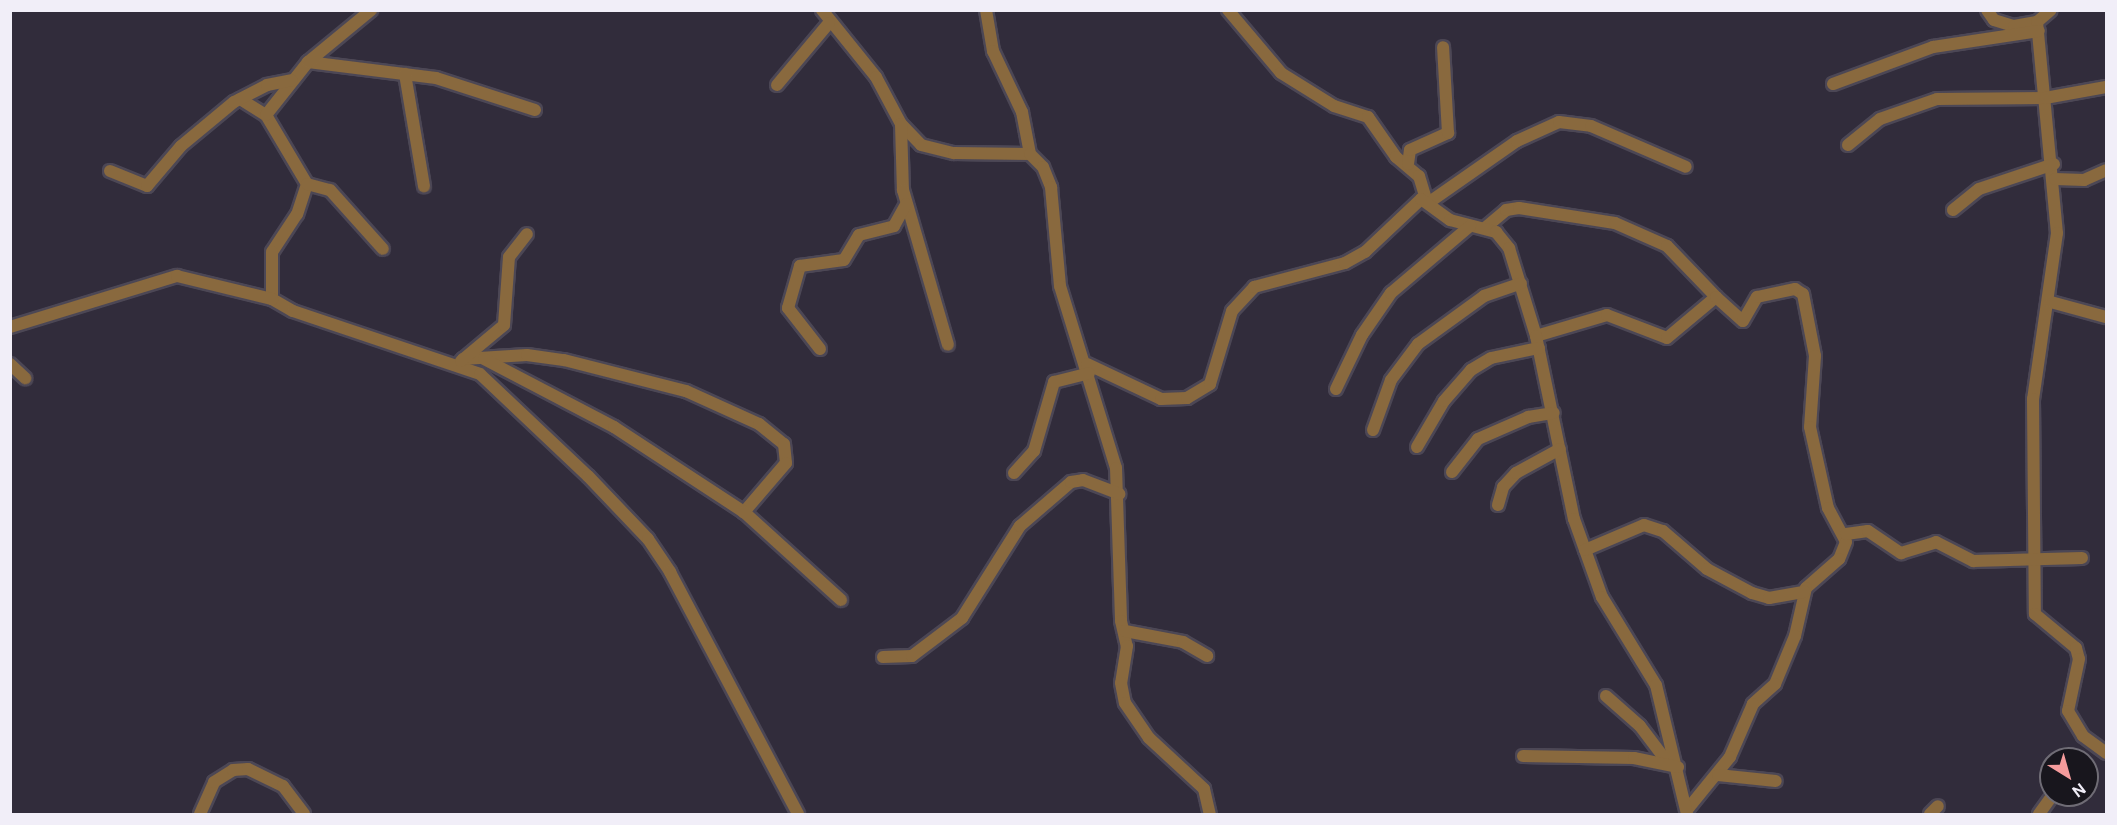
<!DOCTYPE html>
<html>
<head>
<meta charset="utf-8">
<style>
	body { margin:0 }
	#map { position:relative; width:2117px; height:825px; overflow:hidden; background:#312c3b; font-family:"DM Sans",sans-serif }
	div>[style] { position:absolute }
	[style*='--x'] { left:calc(var(--x)*1px); top:calc(var(--y)*1px); width:calc(var(--w)*1px); rotate:calc(var(--a)*1deg) }
	.roads { filter:drop-shadow(2px 0 #4c4755) drop-shadow(-2px 0 #4c4755) drop-shadow(0 2px #4c4755) drop-shadow(0 -2px #4c4755) }
	.minor>* { height:12px; margin:-6px; padding:0 6px; transform-origin:6px; border-radius:6px; background:#89693e }
	span { translate:-50% -50%; white-space:nowrap; text-align:center; line-height:1.15; -webkit-text-stroke:5px #18161d; paint-order:stroke }
	.frame { position:absolute; inset:0; border:12px solid #f1eef8; pointer-events:none }
	.north { position:absolute; left:2039px; top:747px; width:60px; height:60px; box-sizing:border-box; background:#18161d; border:2px solid #6f6c75; border-radius:50%; rotate:143deg; font-size:16px; font-weight:700; line-height:24px; text-align:center; color:#f1eef8 }
	.north::after { content:''; display:block; margin:auto; width:21px; height:27px; background:#f59b9c; clip-path:polygon(50% 0,100% 100%,50% 72%,0 100%) }
</style>
</head>
<body>
<div id="map">
	<div class="roads">
		<div class="minor">
			<i style="--x:822;--y:10;--w:86;--a:51.1"></i>
			<i style="--x:876;--y:77;--w:53;--a:62"></i>
			<i style="--x:901;--y:124;--w:29;--a:46"></i>
			<i style="--x:921;--y:145;--w:34;--a:14"></i>
			<i style="--x:954;--y:153;--w:76;--a:0.8"></i>
			<i style="--x:986;--y:10;--w:42;--a:80.3"></i>
			<i style="--x:993;--y:51;--w:68;--a:64.6"></i>
			<i style="--x:1022;--y:112;--w:43;--a:79.2"></i>
			<i style="--x:1030;--y:154;--w:18;--a:45"></i>
			<i style="--x:1043;--y:167;--w:22;--a:68"></i>
			<i style="--x:1051;--y:187;--w:99;--a:84.8"></i>
			<i style="--x:1060;--y:286;--w:190;--a:72.9"></i>
			<i style="--x:1116;--y:468;--w:153;--a:88.1"></i>
			<i style="--x:1121;--y:621;--w:26;--a:77"></i>
			<i style="--x:1127;--y:646;--w:37;--a:99"></i>
			<i style="--x:1121;--y:683;--w:20;--a:79"></i>
			<i style="--x:1125;--y:703;--w:42;--a:55.6"></i>
			<i style="--x:1149;--y:738;--w:75;--a:42.8"></i>
			<i style="--x:1204;--y:789;--w:26;--a:77"></i>
			<i style="--x:1228;--y:10;--w:82;--a:49.9"></i>
			<i style="--x:1281;--y:73;--w:62;--a:31.9"></i>
			<i style="--x:1334;--y:106;--w:36;--a:18"></i>
			<i style="--x:1368;--y:117;--w:49;--a:55"></i>
			<i style="--x:1396;--y:157;--w:30;--a:40"></i>
			<i style="--x:1419;--y:176;--w:24;--a:73"></i>
			<i style="--x:1987;--y:10;--w:12;--a:55"></i>
			<i style="--x:1994;--y:20;--w:21;--a:17"></i>
			<i style="--x:2014;--y:26;--w:23;--a:-10"></i>
			<i style="--x:2037;--y:22;--w:18;--a:-41"></i>
			<i style="--x:2037;--y:22;--w:212;--a:84.6"></i>
			<i style="--x:2057;--y:233;--w:168;--a:98.2"></i>
			<i style="--x:2033;--y:399;--w:215;--a:89.5"></i>
			<i style="--x:2035;--y:614;--w:53;--a:39.7"></i>
			<i style="--x:2076;--y:648;--w:11;--a:75"></i>
			<i style="--x:2079;--y:659;--w:53;--a:101.9"></i>
			<i style="--x:2068;--y:711;--w:29;--a:59"></i>
			<i style="--x:2083;--y:736;--w:29;--a:36"></i>
			<i style="--x:308;--y:62;--w:129;--a:7.1"></i>
			<i style="--x:436;--y:78;--w:104;--a:17.9"></i>
			<i style="--x:405;--y:74;--w:114;--a:80.4"></i>
			<i style="--x:1833;--y:84;--w:107;--a:-20.3"></i>
			<i style="--x:1933;--y:47;--w:107;--a:-8.6"></i>
			<i style="--x:777;--y:85;--w:81;--a:-50"></i>
			<i style="--x:240;--y:99;--w:31;--a:32"></i>
			<i style="--x:266;--y:115;--w:80;--a:59.3"></i>
			<i style="--x:307;--y:184;--w:32;--a:108"></i>
			<i style="--x:297;--y:214;--w:45;--a:123.3"></i>
			<i style="--x:272;--y:252;--w:47;--a:90"></i>
			<i style="--x:272;--y:299;--w:24;--a:30"></i>
			<i style="--x:293;--y:311;--w:197;--a:18.6"></i>
			<i style="--x:480;--y:374;--w:149;--a:43.4"></i>
			<i style="--x:588;--y:476;--w:87;--a:46.4"></i>
			<i style="--x:648;--y:539;--w:40;--a:56"></i>
			<i style="--x:670;--y:572;--w:274;--a:62.1"></i>
			<i style="--x:266;--y:115;--w:68;--a:-51.6"></i>
			<i style="--x:308;--y:62;--w:82;--a:-39.5"></i>
			<i style="--x:901;--y:124;--w:66;--a:88.3"></i>
			<i style="--x:903;--y:190;--w:161;--a:73.8"></i>
			<i style="--x:1848;--y:145;--w:41;--a:-39.1"></i>
			<i style="--x:1880;--y:119;--w:60;--a:-19.3"></i>
			<i style="--x:1937;--y:99;--w:108;--a:-0.5"></i>
			<i style="--x:2045;--y:98;--w:62;--a:-10.2"></i>
			<i style="--x:1408;--y:164;--w:14;--a:-82"></i>
			<i style="--x:1410;--y:150;--w:42;--a:-24.1"></i>
			<i style="--x:1448;--y:133;--w:86;--a:-93.3"></i>
			<i style="--x:110;--y:171;--w:40;--a:22"></i>
			<i style="--x:147;--y:186;--w:52;--a:-49.6"></i>
			<i style="--x:181;--y:146;--w:69;--a:-39.7"></i>
			<i style="--x:234;--y:102;--w:37;--a:-27"></i>
			<i style="--x:267;--y:85;--w:25;--a:-11"></i>
			<i style="--x:2055;--y:179;--w:29;--a:2"></i>
			<i style="--x:2084;--y:180;--w:24;--a:-24"></i>
			<i style="--x:307;--y:184;--w:24;--a:15"></i>
			<i style="--x:330;--y:190;--w:79;--a:48.1"></i>
			<i style="--x:1431;--y:201;--w:105;--a:-34.9"></i>
			<i style="--x:1517;--y:141;--w:46;--a:-24.3"></i>
			<i style="--x:1559;--y:122;--w:32;--a:7"></i>
			<i style="--x:1591;--y:126;--w:103;--a:23.3"></i>
			<i style="--x:1953;--y:210;--w:33;--a:-39"></i>
			<i style="--x:1979;--y:189;--w:79;--a:-18.4"></i>
			<i style="--x:1486;--y:227;--w:26;--a:-40"></i>
			<i style="--x:1506;--y:210;--w:13;--a:-9"></i>
			<i style="--x:1519;--y:208;--w:97;--a:8.9"></i>
			<i style="--x:1615;--y:223;--w:57;--a:23.9"></i>
			<i style="--x:1667;--y:246;--w:71;--a:46.1"></i>
			<i style="--x:2051;--y:302;--w:57;--a:15.3"></i>
			<i style="--x:10;--y:327;--w:175;--a:-17"></i>
			<i style="--x:177;--y:276;--w:98;--a:13.6"></i>
			<i style="--x:1536;--y:336;--w:74;--a:-16.5"></i>
			<i style="--x:1607;--y:315;--w:64;--a:21"></i>
			<i style="--x:1667;--y:338;--w:64;--a:-39.9"></i>
			<i style="--x:1716;--y:297;--w:36;--a:42"></i>
			<i style="--x:1743;--y:321;--w:28;--a:-60"></i>
			<i style="--x:1757;--y:297;--w:39;--a:-12"></i>
			<i style="--x:1795;--y:289;--w:9;--a:32"></i>
			<i style="--x:1803;--y:294;--w:63;--a:79"></i>
			<i style="--x:1815;--y:356;--w:71;--a:94"></i>
			<i style="--x:1810;--y:427;--w:83;--a:77.5"></i>
			<i style="--x:1828;--y:508;--w:38;--a:62"></i>
			<i style="--x:1846;--y:542;--w:18;--a:112"></i>
			<i style="--x:1839;--y:559;--w:44;--a:138.7"></i>
			<i style="--x:1806;--y:588;--w:49;--a:102.9"></i>
			<i style="--x:1795;--y:636;--w:52;--a:112.6"></i>
			<i style="--x:1775;--y:684;--w:30;--a:138"></i>
			<i style="--x:1753;--y:704;--w:58;--a:113.5"></i>
			<i style="--x:1730;--y:757;--w:68;--a:129.1"></i>
			<i style="--x:820;--y:349;--w:52;--a:-128"></i>
			<i style="--x:788;--y:308;--w:44;--a:-74.1"></i>
			<i style="--x:800;--y:266;--w:44;--a:-7.8"></i>
			<i style="--x:844;--y:260;--w:29;--a:-59"></i>
			<i style="--x:859;--y:235;--w:36;--a:-14"></i>
			<i style="--x:894;--y:226;--w:25;--a:-61"></i>
			<i style="--x:463;--y:359;--w:64;--a:-3.6"></i>
			<i style="--x:527;--y:355;--w:37;--a:8"></i>
			<i style="--x:564;--y:360;--w:126;--a:14.3"></i>
			<i style="--x:686;--y:391;--w:80;--a:24.3"></i>
			<i style="--x:759;--y:424;--w:32;--a:39"></i>
			<i style="--x:784;--y:444;--w:19;--a:84"></i>
			<i style="--x:786;--y:463;--w:65;--a:130.6"></i>
			<i style="--x:484;--y:359;--w:147;--a:27.6"></i>
			<i style="--x:614;--y:427;--w:155;--a:33.2"></i>
			<i style="--x:744;--y:512;--w:131;--a:42.2"></i>
			<i style="--x:461;--y:361;--w:56;--a:-39.9"></i>
			<i style="--x:504;--y:325;--w:68;--a:-85.8"></i>
			<i style="--x:509;--y:257;--w:29;--a:-52"></i>
			<i style="--x:10;--y:364;--w:21;--a:43"></i>
			<i style="--x:1087;--y:364;--w:82;--a:25.3"></i>
			<i style="--x:1161;--y:399;--w:26;--a:-2"></i>
			<i style="--x:1187;--y:398;--w:27;--a:-31"></i>
			<i style="--x:1210;--y:384;--w:76;--a:-73.2"></i>
			<i style="--x:1232;--y:311;--w:33;--a:-47"></i>
			<i style="--x:1254;--y:287;--w:94;--a:-14.8"></i>
			<i style="--x:1345;--y:263;--w:23;--a:-29"></i>
			<i style="--x:1365;--y:252;--w:77;--a:-43.4"></i>
			<i style="--x:1421;--y:199;--w:36;--a:36"></i>
			<i style="--x:1450;--y:220;--w:48;--a:14.6"></i>
			<i style="--x:1496;--y:232;--w:21;--a:51"></i>
			<i style="--x:1509;--y:248;--w:92;--a:72.9"></i>
			<i style="--x:1536;--y:336;--w:187;--a:78.3"></i>
			<i style="--x:1574;--y:519;--w:83;--a:70.3"></i>
			<i style="--x:1602;--y:597;--w:103;--a:58.5"></i>
			<i style="--x:1656;--y:685;--w:133;--a:76.5"></i>
			<i style="--x:1336;--y:389;--w:60;--a:-64.3"></i>
			<i style="--x:1362;--y:335;--w:51;--a:-55.4"></i>
			<i style="--x:1391;--y:293;--w:104;--a:-40.3"></i>
			<i style="--x:1373;--y:430;--w:53;--a:-70.2"></i>
			<i style="--x:1391;--y:380;--w:45;--a:-53.1"></i>
			<i style="--x:1418;--y:344;--w:82;--a:-36"></i>
			<i style="--x:1484;--y:296;--w:39;--a:-19"></i>
			<i style="--x:1417;--y:447;--w:53;--a:-59.6"></i>
			<i style="--x:1444;--y:401;--w:41;--a:-48.9"></i>
			<i style="--x:1471;--y:370;--w:23;--a:-31"></i>
			<i style="--x:1491;--y:358;--w:49;--a:-11.8"></i>
			<i style="--x:1452;--y:472;--w:42;--a:-51.8"></i>
			<i style="--x:1478;--y:439;--w:55;--a:-23.7"></i>
			<i style="--x:1528;--y:417;--w:26;--a:-9"></i>
			<i style="--x:1014;--y:473;--w:30;--a:-48"></i>
			<i style="--x:1034;--y:451;--w:72;--a:-73.8"></i>
			<i style="--x:1054;--y:382;--w:36;--a:-14"></i>
			<i style="--x:1498;--y:505;--w:19;--a:-74"></i>
			<i style="--x:1503;--y:487;--w:19;--a:-47"></i>
			<i style="--x:1516;--y:473;--w:50;--a:-28.6"></i>
			<i style="--x:1846;--y:534;--w:22;--a:-8"></i>
			<i style="--x:1868;--y:531;--w:40;--a:34"></i>
			<i style="--x:1901;--y:553;--w:37;--a:-17"></i>
			<i style="--x:1936;--y:542;--w:42;--a:27.2"></i>
			<i style="--x:1973;--y:561;--w:109;--a:-1.6"></i>
			<i style="--x:1585;--y:550;--w:64;--a:-23"></i>
			<i style="--x:1644;--y:525;--w:20;--a:18"></i>
			<i style="--x:1663;--y:531;--w:58;--a:40.8"></i>
			<i style="--x:1707;--y:569;--w:51;--a:28.1"></i>
			<i style="--x:1752;--y:593;--w:18;--a:16"></i>
			<i style="--x:1769;--y:598;--w:36;--a:-10"></i>
			<i style="--x:1125;--y:631;--w:59;--a:10.7"></i>
			<i style="--x:1183;--y:642;--w:28;--a:30"></i>
			<i style="--x:883;--y:657;--w:29;--a:-2"></i>
			<i style="--x:912;--y:656;--w:63;--a:-37.2"></i>
			<i style="--x:962;--y:618;--w:109;--a:-57.8"></i>
			<i style="--x:1020;--y:526;--w:67;--a:-40.8"></i>
			<i style="--x:1071;--y:482;--w:12;--a:-9"></i>
			<i style="--x:1083;--y:480;--w:39;--a:21"></i>
			<i style="--x:1606;--y:696;--w:45;--a:41.4"></i>
			<i style="--x:1640;--y:726;--w:46;--a:52.9"></i>
			<i style="--x:1523;--y:756;--w:111;--a:1"></i>
			<i style="--x:1634;--y:758;--w:45;--a:11.6"></i>
			<i style="--x:1718;--y:775;--w:58;--a:5.9"></i>
			<i style="--x:200;--y:814;--w:35;--a:-66"></i>
			<i style="--x:214;--y:782;--w:22;--a:-32"></i>
			<i style="--x:233;--y:770;--w:15;--a:-4"></i>
			<i style="--x:248;--y:769;--w:39;--a:26"></i>
			<i style="--x:283;--y:786;--w:35;--a:53"></i>
			<i style="--x:1930;--y:814;--w:11;--a:-45"></i>
			<i style="--x:2039;--y:814;--w:24;--a:-54"></i>
		</div>
	</div>
	<div class="frame"></div>
	<div class="north">N</div>
</div>
</body>
</html>
